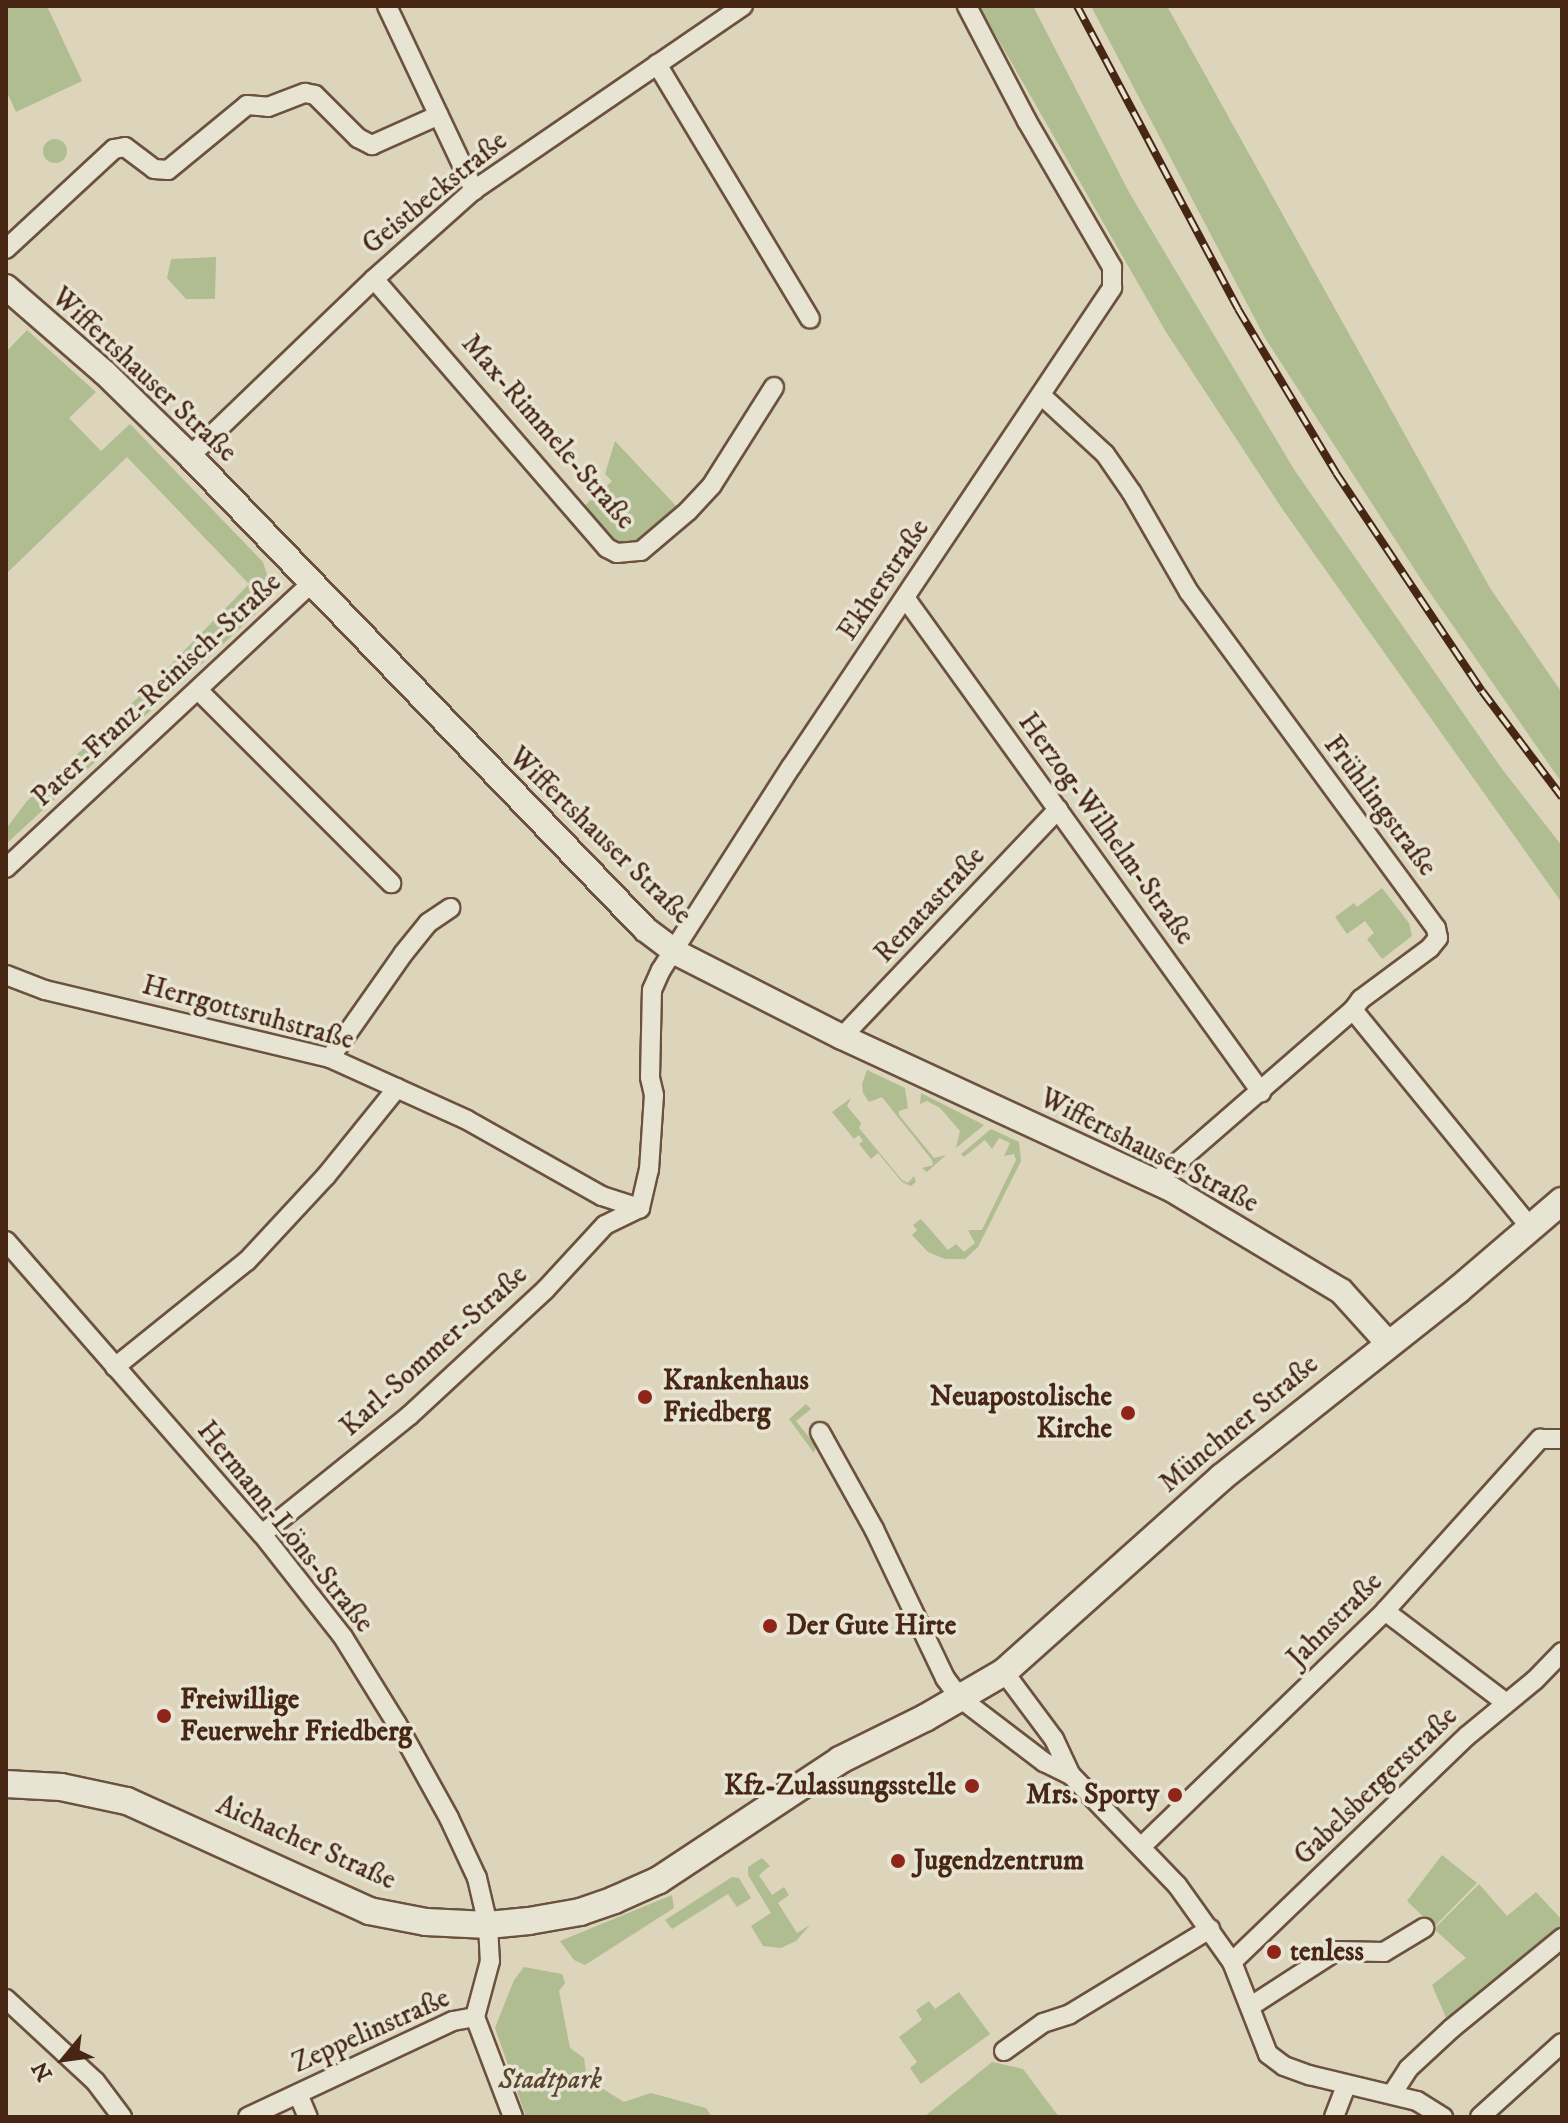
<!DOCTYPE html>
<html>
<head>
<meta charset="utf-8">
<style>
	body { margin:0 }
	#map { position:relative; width:1568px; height:2123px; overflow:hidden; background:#dcd5bb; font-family:"IM FELL DW Pica",serif }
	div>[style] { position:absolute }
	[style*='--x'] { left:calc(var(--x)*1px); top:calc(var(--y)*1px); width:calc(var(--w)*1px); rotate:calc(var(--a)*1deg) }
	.green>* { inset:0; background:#afbd91 }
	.round { border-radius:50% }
	.roads { filter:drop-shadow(2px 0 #6c523e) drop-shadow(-2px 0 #6c523e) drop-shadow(0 2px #6c523e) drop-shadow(0 -2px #6c523e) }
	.minor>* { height:18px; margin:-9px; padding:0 9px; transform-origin:9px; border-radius:9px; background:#e8e4d3 }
	.tertiary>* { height:24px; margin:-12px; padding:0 12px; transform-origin:12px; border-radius:12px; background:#e8e4d3 }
	.secondary>* { height:26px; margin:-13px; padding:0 13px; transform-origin:13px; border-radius:13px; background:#e8e4d3 }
	.rail>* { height:8px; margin-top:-4px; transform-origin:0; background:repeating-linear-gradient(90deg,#e8e4d3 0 15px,#472714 0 30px); box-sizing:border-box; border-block:2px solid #472714 }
	.dots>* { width:22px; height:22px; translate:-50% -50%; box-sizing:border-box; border:4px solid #e8e4d3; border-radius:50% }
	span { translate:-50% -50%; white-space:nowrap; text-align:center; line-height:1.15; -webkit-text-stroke:7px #e8e4d3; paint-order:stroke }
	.street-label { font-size:28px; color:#472714 }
	.poi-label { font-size:28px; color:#472714; font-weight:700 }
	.left { translate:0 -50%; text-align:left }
	.right { translate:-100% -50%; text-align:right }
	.park-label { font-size:28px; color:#5c452d; font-style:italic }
	.frame { position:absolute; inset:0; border:8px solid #472714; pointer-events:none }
	.north { position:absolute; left:24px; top:2019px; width:80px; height:80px; -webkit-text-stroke:6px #e8e4d3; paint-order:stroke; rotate:241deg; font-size:22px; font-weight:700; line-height:32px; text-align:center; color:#472714 }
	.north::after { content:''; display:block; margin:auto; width:28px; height:36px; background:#472714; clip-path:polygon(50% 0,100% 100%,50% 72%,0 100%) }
</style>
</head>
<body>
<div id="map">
	<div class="green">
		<i style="clip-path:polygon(6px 6px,47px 6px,82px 81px,16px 112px,6px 90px)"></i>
		<i style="clip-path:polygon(979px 6px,1033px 6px,1130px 194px,1295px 471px,1502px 769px,1562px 846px,1562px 903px,1283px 510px,1166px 332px)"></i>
		<i style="clip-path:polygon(1091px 6px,1167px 6px,1490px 588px,1562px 693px,1562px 783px,1424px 584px,1265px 338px)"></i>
		<i class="round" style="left:43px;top:139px;width:24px;height:24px"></i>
		<i style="clip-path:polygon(216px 257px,215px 299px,186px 299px,167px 278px,171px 259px)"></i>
		<i style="clip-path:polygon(27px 330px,96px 392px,69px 418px,101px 451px,130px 424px,263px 562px,272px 591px,260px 610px,6px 844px,6px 829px,27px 801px,146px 690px,249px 584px,127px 457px,6px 574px,6px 352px)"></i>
		<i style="clip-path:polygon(615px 441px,678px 508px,630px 545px,614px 543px,583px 507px,612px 481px,605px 474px)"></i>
		<i style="clip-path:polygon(1382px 888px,1409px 923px,1412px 936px,1382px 959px,1367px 939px,1374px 933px,1365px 921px,1347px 934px,1335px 917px,1354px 903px,1357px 907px)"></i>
		<i style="clip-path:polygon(867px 1070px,905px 1088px,908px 1108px,899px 1111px,899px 1115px,934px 1158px,946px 1155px,927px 1172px,922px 1168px,933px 1165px,932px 1160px,882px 1097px,869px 1102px,863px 1093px,862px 1084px)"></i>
		<i style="clip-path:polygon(921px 1093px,984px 1125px,956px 1148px,960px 1131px,940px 1108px,927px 1101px,920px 1104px)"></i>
		<i style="clip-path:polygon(851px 1098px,847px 1106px,861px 1123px,859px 1128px,902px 1180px,908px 1183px,914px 1176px,916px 1182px,911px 1186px,902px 1182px,878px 1153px,871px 1159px,859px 1144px,863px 1141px,859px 1135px,854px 1139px,832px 1112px)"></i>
		<i style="clip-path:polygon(991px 1129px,1019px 1142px,1021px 1161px,978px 1247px,965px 1259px,945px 1259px,928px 1252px,912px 1235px,917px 1230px,913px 1225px,921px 1219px,948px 1250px,956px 1244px,964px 1252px,975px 1243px,968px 1230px,982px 1230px,1016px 1160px,1014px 1154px,1004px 1156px,1010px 1143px,999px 1138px,992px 1149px,985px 1140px,964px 1157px,961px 1154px)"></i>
		<i style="clip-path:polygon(806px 1404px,811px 1409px,796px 1421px,816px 1446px,814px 1453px,789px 1419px)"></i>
		<i style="clip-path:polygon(1442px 1855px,1477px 1883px,1434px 1927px,1407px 1901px)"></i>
		<i style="clip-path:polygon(762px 1858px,770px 1866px,759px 1875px,772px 1895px,784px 1887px,789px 1895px,778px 1903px,797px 1933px,810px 1925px,796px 1941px,781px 1948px,763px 1946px,751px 1926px,771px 1913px,748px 1875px,748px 1867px)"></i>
		<i style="clip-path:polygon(732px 1877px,739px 1878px,751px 1898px,737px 1907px,728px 1894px,672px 1929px,665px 1920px)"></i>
		<i style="clip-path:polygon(1479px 1884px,1507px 1916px,1536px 1892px,1562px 1920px,1562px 1925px,1447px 2020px,1432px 1985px,1466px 1958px,1434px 1929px)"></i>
		<i style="clip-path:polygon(672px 1895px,674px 1908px,585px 1965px,574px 1960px,560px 1941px)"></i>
		<i style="clip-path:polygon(524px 1967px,562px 1974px,565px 1983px,559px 1991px,570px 2048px,584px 2058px,587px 2079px,624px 2102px,651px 2093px,706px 2108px,712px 2117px,526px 2117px,495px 2028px,514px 1980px)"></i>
		<i style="clip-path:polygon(959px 1992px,990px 2034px,921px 2084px,910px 2068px,917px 2062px,899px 2037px,922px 2020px,916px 2010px,929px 2001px,935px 2009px)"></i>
		<i style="clip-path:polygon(992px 2062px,1023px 2069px,1059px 2117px,924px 2117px)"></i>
	</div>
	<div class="roads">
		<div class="minor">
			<i style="--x:387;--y:6;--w:204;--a:64.7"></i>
			<i style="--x:657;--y:64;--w:297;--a:59"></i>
			<i style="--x:6;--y:249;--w:147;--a:-42.8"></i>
			<i style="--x:114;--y:149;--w:11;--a:-10"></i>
			<i style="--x:125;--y:147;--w:36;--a:37"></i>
			<i style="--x:154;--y:169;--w:14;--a:4"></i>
			<i style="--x:168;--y:170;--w:102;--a:-39.4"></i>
			<i style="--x:247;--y:105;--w:21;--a:5"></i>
			<i style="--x:268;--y:107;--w:40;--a:-21"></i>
			<i style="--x:305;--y:93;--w:10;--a:11"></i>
			<i style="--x:315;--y:95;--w:61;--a:45"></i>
			<i style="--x:358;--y:138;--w:16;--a:27"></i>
			<i style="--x:372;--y:145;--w:73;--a:-24.1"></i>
			<i style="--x:374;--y:279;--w:356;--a:49.1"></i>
			<i style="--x:607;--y:548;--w:11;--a:27"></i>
			<i style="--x:617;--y:553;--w:24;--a:-5"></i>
			<i style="--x:641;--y:551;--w:62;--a:-40.4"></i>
			<i style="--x:688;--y:511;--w:35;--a:-47"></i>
			<i style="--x:712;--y:485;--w:116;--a:-57.7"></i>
			<i style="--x:1041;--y:395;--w:87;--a:42.7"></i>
			<i style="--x:1105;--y:454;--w:47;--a:55.3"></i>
			<i style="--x:1132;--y:493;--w:114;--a:60.1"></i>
			<i style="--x:1189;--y:592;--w:417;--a:53.7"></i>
			<i style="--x:1436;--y:928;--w:10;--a:79"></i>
			<i style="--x:1438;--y:938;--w:13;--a:129"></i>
			<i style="--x:1430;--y:948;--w:86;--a:143.5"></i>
			<i style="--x:1361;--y:999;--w:14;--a:126"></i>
			<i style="--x:1353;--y:1010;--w:281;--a:50.8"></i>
			<i style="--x:190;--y:456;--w:255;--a:-43.9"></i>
			<i style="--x:374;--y:279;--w:134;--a:-41.7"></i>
			<i style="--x:474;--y:190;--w:326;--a:-34.4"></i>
			<i style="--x:906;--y:599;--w:608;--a:54.24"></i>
			<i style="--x:199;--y:691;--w:272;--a:45"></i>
			<i style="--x:6;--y:868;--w:415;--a:-43"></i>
			<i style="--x:6;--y:975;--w:42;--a:21"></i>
			<i style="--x:45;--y:990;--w:293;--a:13.4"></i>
			<i style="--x:330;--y:1058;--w:150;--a:24.3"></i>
			<i style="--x:467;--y:1120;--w:155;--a:29.4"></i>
			<i style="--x:602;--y:1196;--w:40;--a:18"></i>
			<i style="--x:842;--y:1037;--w:314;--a:-46.5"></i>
			<i style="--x:330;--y:1058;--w:127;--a:-54.9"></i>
			<i style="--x:403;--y:954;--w:40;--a:-51"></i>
			<i style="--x:428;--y:923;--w:27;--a:-34"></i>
			<i style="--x:1155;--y:1182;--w:262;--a:-41"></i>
			<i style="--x:640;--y:1208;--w:39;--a:-77"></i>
			<i style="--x:649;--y:1170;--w:75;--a:-86.2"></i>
			<i style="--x:654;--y:1095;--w:18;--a:-103"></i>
			<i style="--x:650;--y:1077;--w:87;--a:-88.7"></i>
			<i style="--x:652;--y:990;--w:22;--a:-66"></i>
			<i style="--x:661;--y:970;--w:241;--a:-57.4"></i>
			<i style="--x:791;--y:767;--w:577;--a:-56.17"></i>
			<i style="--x:1112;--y:288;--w:21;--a:-90"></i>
			<i style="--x:1112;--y:267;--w:169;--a:-120.2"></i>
			<i style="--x:1027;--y:121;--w:130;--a:-117.6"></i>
			<i style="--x:6;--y:1241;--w:389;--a:48.9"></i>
			<i style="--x:262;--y:1534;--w:131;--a:51.8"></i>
			<i style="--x:343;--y:1637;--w:102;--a:58.2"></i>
			<i style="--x:397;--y:1724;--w:107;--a:61"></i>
			<i style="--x:449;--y:1818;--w:66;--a:65"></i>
			<i style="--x:477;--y:1878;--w:48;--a:76.8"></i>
			<i style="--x:488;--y:1925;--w:36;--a:87"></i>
			<i style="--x:490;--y:1961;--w:58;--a:105"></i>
			<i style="--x:115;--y:1367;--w:169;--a:-38.8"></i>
			<i style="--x:247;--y:1261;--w:116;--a:-47.1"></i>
			<i style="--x:326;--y:1176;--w:113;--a:-51.1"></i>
			<i style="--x:820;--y:1432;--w:111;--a:60.9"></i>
			<i style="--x:874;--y:1529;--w:165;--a:64.5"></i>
			<i style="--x:945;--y:1678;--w:25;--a:53"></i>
			<i style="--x:960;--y:1698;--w:106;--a:37.3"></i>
			<i style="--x:1044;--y:1762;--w:30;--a:26"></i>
			<i style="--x:1071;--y:1775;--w:153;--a:46.1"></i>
			<i style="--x:1177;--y:1885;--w:95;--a:54.5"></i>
			<i style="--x:1232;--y:1962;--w:99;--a:68.6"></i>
			<i style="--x:1268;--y:2054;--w:20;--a:37"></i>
			<i style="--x:1284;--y:2066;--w:27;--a:20"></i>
			<i style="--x:1309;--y:2075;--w:111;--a:13.5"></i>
			<i style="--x:1417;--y:2101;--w:31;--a:32"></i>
			<i style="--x:262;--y:1534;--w:190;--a:-38.8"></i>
			<i style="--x:410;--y:1415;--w:184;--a:-42.8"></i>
			<i style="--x:545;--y:1290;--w:88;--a:-47.3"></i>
			<i style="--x:605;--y:1225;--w:39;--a:-26"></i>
			<i style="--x:1385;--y:1611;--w:151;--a:37.2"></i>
			<i style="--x:1004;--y:1672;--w:84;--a:53.3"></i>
			<i style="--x:1054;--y:1739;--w:40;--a:65"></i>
			<i style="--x:1142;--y:1846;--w:338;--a:-44"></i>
			<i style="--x:1385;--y:1611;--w:232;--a:-48"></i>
			<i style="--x:1540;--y:1439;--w:22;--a:0"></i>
			<i style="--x:1232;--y:1962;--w:326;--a:-43.9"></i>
			<i style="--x:1467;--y:1736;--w:88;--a:-39.5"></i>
			<i style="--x:1535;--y:1680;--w:39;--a:-46"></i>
			<i style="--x:6;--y:1999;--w:121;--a:42.7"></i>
			<i style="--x:95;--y:2081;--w:45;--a:53.1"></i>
			<i style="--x:1251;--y:2006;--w:101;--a:-32.9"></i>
			<i style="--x:1336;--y:1951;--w:48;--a:1.2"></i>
			<i style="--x:1384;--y:1952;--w:47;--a:-31"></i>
			<i style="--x:475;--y:2017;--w:107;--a:69.2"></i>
			<i style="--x:1004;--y:2051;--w:48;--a:-35.7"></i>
			<i style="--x:1043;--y:2023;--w:28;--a:-18"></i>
			<i style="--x:1070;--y:2014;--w:164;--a:-31.3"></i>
			<i style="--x:298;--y:2094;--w:25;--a:67"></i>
			<i style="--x:1392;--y:2094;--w:30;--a:-57"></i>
			<i style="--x:1408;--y:2069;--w:59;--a:-42.9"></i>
			<i style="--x:1451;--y:2029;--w:144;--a:-39.3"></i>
			<i style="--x:248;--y:2117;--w:226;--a:-25.1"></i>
			<i style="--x:453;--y:2021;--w:22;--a:-10"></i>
			<i style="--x:1334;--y:2117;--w:33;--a:-69"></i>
			<i style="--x:1480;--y:2117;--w:110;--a:-42.1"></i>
		</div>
		<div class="tertiary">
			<i style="--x:6;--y:287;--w:131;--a:41"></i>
			<i style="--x:105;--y:373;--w:119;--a:44.3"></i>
			<i style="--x:190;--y:456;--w:656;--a:46.11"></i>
			<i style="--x:645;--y:929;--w:38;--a:37"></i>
			<i style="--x:675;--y:952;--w:187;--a:27"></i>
			<i style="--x:842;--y:1037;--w:362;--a:24.8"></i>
			<i style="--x:1171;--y:1189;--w:198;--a:31"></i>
			<i style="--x:1341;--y:1291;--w:70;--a:47.9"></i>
		</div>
		<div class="secondary">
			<i style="--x:6;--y:1784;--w:55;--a:3.1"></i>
			<i style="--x:61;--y:1787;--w:67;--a:12"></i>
			<i style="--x:127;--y:1801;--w:266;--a:24.4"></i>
			<i style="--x:369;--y:1911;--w:58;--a:10.9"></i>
			<i style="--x:426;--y:1922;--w:62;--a:2.8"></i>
			<i style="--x:488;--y:1925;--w:41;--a:-5.6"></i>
			<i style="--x:529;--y:1921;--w:52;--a:-10"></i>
			<i style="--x:580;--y:1912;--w:36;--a:-19"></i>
			<i style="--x:614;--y:1900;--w:49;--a:-24"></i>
			<i style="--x:659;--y:1880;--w:217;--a:-33.5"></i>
			<i style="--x:840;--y:1760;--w:95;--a:-26.3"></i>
			<i style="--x:925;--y:1718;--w:91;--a:-30.2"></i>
			<i style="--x:1004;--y:1672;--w:292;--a:-41.8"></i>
			<i style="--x:1222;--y:1477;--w:301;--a:-38.4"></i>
			<i style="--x:1458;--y:1290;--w:137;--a:-40.6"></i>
		</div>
	</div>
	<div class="rail">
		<i style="--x:1077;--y:6;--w:343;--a:62"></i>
		<i style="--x:1238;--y:309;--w:191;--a:59.1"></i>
		<i style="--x:1336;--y:473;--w:262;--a:56.2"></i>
		<i style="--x:1482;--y:691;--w:133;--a:53"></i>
	</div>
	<div class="dots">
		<i style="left:645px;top:1397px;background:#8f2418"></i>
		<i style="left:1128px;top:1413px;background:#8f2418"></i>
		<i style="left:770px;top:1626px;background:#8f2418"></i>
		<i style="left:164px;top:1716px;background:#8f2418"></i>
		<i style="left:972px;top:1786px;background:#8f2418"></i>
		<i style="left:1175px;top:1795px;background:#8f2418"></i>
		<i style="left:898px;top:1861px;background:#8f2418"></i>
		<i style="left:1274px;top:1952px;background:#8f2418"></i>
	</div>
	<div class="street-label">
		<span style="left:435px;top:193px;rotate:-39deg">Geistbeckstraße</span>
		<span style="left:144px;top:375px;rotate:43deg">Wiffertshauser Straße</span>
		<span style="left:548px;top:432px;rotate:49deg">Max-Rimmele-Straße</span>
		<span style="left:884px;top:580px;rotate:-56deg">Ekherstraße</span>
		<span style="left:157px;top:690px;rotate:-43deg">Pater-Franz-Reinisch-Straße</span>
		<span style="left:1380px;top:806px;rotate:53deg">Frühlingstraße</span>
		<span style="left:1106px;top:829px;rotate:54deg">Herzog-Wilhelm-Straße</span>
		<span style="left:600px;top:836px;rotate:44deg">Wiffertshauser Straße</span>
		<span style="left:930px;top:905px;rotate:-47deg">Renatastraße</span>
		<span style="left:248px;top:1013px;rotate:15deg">Herrgottsruhstraße</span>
		<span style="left:1149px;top:1151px;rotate:27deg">Wiffertshauser Straße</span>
		<span style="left:434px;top:1351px;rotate:-42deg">Karl-Sommer-Straße</span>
		<span style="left:1239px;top:1424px;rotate:-40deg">Münchner Straße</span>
		<span style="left:285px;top:1527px;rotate:51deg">Hermann-Löns-Straße</span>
		<span style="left:1335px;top:1620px;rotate:-45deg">Jahnstraße</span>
		<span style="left:1376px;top:1786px;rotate:-44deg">Gabelsbergerstraße</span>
		<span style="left:306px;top:1843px;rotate:24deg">Aichacher Straße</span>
		<span style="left:371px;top:2031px;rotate:-24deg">Zeppelinstraße</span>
	</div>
	<div class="poi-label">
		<span class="left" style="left:663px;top:1397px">Krankenhaus<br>Friedberg</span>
		<span class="right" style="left:1112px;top:1413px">Neuapostolische<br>Kirche</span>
		<span class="left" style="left:786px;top:1626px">Der Gute Hirte</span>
		<span class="left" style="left:180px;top:1716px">Freiwillige<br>Feuerwehr Friedberg</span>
		<span class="right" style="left:956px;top:1786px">Kfz-Zulassungsstelle</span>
		<span class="right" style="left:1159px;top:1795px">Mrs. Sporty</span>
		<span class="left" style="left:914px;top:1861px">Jugendzentrum</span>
		<span class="left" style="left:1290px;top:1952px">tenless</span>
	</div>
	<div class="park-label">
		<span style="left:550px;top:2080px">Stadtpark</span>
	</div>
	<div class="frame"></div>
	<div class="north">N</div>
</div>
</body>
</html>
